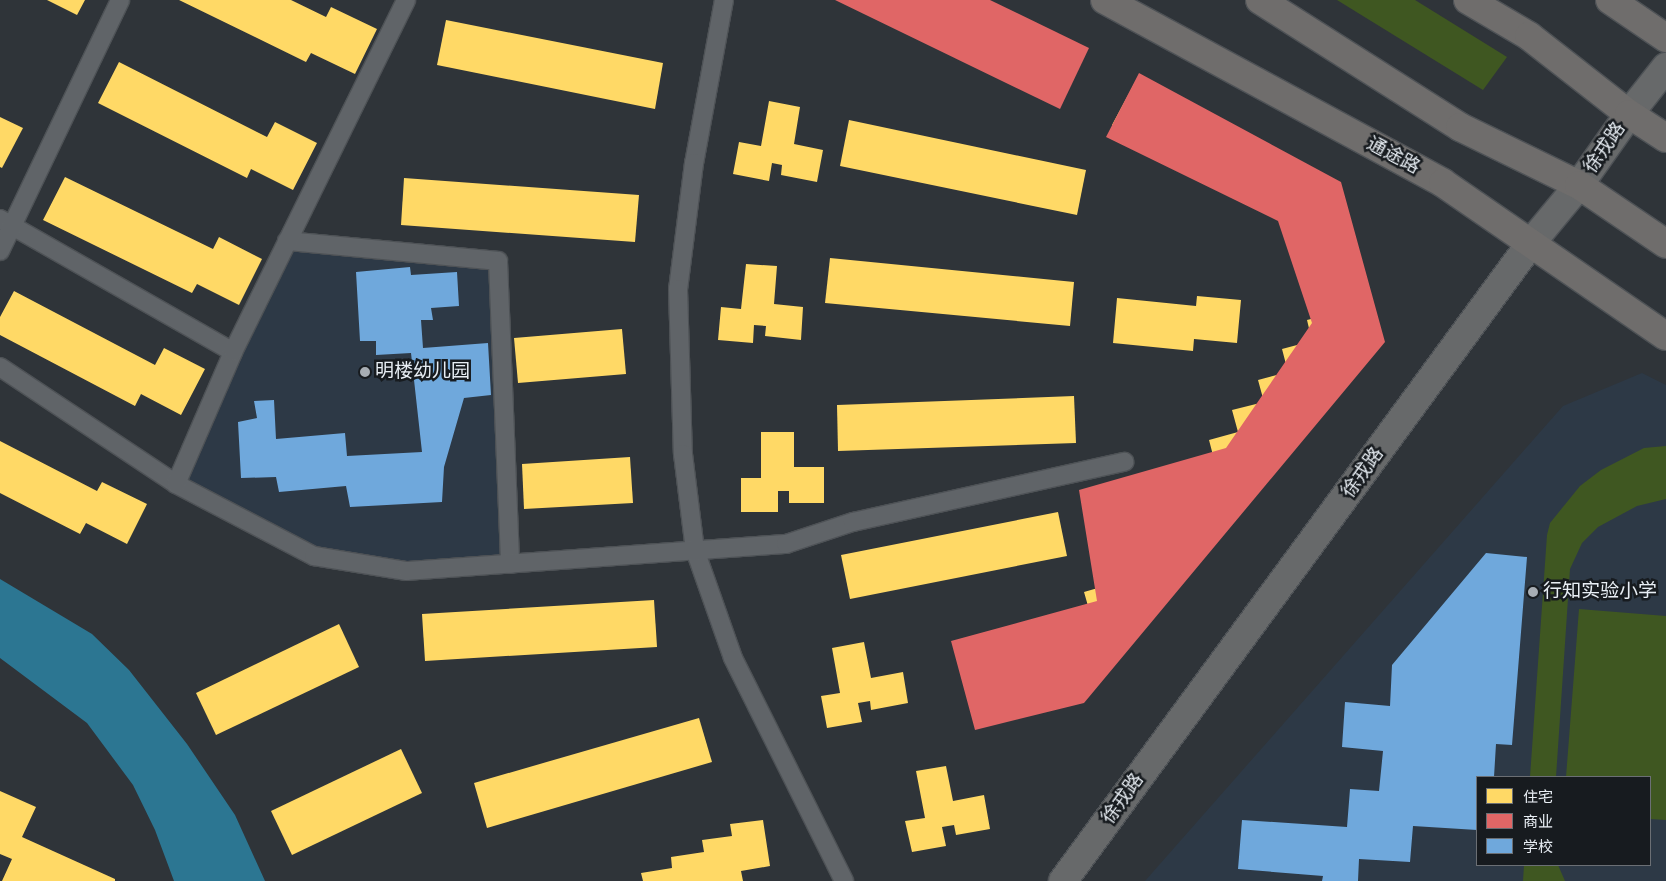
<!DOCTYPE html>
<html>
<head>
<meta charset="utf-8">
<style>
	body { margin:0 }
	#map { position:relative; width:1666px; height:881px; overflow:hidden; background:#2f3439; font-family:Signika,"Noto Sans SC",sans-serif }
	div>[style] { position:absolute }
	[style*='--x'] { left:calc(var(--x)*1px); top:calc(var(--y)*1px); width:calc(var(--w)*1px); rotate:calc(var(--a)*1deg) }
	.built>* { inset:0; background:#2d3946 }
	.green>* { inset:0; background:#3f5721 }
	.water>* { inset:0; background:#2c7692 }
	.homes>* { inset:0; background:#ffd966 }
	.shops>* { inset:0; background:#e06666 }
	.schools>* { inset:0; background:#6fa8dc }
	.roads { filter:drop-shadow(1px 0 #4e5256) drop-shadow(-1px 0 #4e5256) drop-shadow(0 1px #4e5256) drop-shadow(0 -1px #4e5256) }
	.lane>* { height:18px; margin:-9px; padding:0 9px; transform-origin:9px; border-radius:9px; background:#606468 }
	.secondary>* { height:28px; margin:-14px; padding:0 14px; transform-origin:14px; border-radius:14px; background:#67696a }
	.primary>* { height:28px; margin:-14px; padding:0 14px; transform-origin:14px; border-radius:14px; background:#6f6d6c }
	.dots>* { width:14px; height:14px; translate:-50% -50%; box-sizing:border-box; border:2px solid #171b1f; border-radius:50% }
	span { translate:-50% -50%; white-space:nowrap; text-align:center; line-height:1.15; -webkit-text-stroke:5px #171b1f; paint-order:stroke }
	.street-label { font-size:19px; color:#e8eef4 }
	.poi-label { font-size:19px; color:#e8eef4 }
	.left { translate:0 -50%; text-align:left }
	.legend { position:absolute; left:1476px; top:776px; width:175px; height:90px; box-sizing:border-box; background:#171b1f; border:1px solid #6b6f74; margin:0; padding:6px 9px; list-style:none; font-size:15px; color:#e8eef4 }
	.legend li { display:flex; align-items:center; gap:10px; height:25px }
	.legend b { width:25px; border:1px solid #6b6f74 }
</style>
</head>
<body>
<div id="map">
	<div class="built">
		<i style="clip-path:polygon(289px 243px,497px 262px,509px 562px,407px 568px,315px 554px,179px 483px)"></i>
		<i style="clip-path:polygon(evenodd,1642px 373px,1666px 385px,1666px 881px,1145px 881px,1563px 406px,1642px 373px,1477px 777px,1650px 777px,1650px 865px,1477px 865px,1477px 777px)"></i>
	</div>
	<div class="green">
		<i style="clip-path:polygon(1337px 0,1415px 0,1507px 57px,1483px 90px)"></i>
		<i style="clip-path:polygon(1666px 446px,1666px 499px,1637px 506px,1598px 527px,1582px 543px,1570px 569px,1556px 777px,1530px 777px,1547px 535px,1550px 523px,1580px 486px,1601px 470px,1644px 448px)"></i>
		<i style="clip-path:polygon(1579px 609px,1666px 616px,1666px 820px,1650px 819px,1650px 777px,1566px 777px)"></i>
		<i style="clip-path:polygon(1524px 865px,1558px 865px,1565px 881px,1523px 881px)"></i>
	</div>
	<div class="water">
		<i style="clip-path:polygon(0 579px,92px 634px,129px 670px,187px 744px,235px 815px,265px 881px,174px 881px,155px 830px,133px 785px,87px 723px,0 658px)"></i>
	</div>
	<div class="homes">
		<i style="clip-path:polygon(47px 0,85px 0,77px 15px)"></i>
		<i style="clip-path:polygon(179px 0,291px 0,326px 17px,331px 7px,377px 29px,355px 74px,311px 53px,306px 62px)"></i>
		<i style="clip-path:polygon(879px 0,985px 0,1086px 50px,1065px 91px)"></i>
		<i style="clip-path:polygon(446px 20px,663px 63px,655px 109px,437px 65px)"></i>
		<i style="clip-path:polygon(119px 62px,267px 137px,275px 122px,317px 143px,293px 190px,251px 169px,247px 178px,98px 103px)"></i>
		<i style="clip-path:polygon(1134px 84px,1193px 116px,1198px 108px,1339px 185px,1317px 225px,1176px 150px,1172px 158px,1112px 125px)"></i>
		<i style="clip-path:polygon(769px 101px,800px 107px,794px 144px,823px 150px,817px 182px,781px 175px,782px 165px,772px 163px,769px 181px,733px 174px,739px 142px,761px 146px)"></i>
		<i style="clip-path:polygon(0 117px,23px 128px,2px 168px,0 167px)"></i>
		<i style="clip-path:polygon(849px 120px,1086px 170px,1077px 215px,840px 166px)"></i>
		<i style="clip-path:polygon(65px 177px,213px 249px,219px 237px,262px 259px,239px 305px,197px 284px,192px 293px,43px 220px)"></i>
		<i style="clip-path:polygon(404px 178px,639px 195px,635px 242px,401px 225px)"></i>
		<i style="clip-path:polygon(830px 258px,1074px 282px,1070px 326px,825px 303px)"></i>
		<i style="clip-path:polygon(746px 264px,777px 266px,774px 304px,803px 307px,801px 340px,765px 336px,766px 326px,754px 325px,753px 343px,718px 340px,721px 307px,741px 309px)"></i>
		<i style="clip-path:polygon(14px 291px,155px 365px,164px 348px,205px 369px,181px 415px,141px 394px,135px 406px,0 335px,0 317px)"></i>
		<i style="clip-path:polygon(1197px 296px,1241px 300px,1237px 343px,1194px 339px,1193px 351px,1113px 343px,1117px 298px,1196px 306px)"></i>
		<i style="clip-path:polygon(1339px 312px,1350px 357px,1321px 365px,1326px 387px,1295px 395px,1301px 419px,1273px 426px,1278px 446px,1247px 455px,1253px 478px,1224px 486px,1230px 508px,1101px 541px,1090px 496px,1215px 463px,1209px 440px,1238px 432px,1232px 410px,1264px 402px,1258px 380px,1288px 372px,1282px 349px,1312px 341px,1307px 320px)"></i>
		<i style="clip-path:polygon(622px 329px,626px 374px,518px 383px,514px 338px)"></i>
		<i style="clip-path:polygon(1074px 396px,1076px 443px,838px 451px,837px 405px)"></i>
		<i style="clip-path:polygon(761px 432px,794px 432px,794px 467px,824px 467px,824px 503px,789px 503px,789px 491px,778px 491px,778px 512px,741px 512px,741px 478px,761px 478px)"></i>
		<i style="clip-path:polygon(0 441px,97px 491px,102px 482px,147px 504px,127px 544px,86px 523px,80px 534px,0 493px)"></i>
		<i style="clip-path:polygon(630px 457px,633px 503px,524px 509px,522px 464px)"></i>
		<i style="clip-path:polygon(1058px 512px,1067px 556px,850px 599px,841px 555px)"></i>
		<i style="clip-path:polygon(1115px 583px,1128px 629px,1098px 638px,1104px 659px,1072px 668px,1078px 688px,983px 714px,971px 671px,1065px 645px,1059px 622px,1090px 613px,1084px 592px)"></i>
		<i style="clip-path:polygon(654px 600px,657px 647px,425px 661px,422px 614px)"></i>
		<i style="clip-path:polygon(339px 624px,359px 667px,216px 735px,196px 693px)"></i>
		<i style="clip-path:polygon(864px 642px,871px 678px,903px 672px,908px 703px,871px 710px,870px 701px,858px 703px,862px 722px,827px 728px,821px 696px,840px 693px,832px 648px)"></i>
		<i style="clip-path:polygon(699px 718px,712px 762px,487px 828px,474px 783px)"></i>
		<i style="clip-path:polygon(401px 749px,422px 793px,292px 855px,271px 811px)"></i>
		<i style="clip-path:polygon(946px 766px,953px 801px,984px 795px,990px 829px,956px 835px,954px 825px,942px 827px,946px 846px,912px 852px,905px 821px,925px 818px,916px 771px)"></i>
		<i style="clip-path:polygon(0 791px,36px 807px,22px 837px,115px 879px,115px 881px,2px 881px,12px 859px,0 854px)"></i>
		<i style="clip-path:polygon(763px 820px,770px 866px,741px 871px,743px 881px,643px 881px,641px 873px,672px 868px,671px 857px,704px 852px,702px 840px,732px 836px,730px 824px)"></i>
	</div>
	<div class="shops">
		<i style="clip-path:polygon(835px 0,990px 0,1089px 48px,1060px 109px)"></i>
		<i style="clip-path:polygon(1139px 73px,1341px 182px,1385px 342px,1084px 703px,975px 730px,951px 641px,1097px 601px,1079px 490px,1226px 448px,1312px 323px,1278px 221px,1106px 137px)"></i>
	</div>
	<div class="schools">
		<i style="clip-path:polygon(410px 267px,411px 275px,457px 272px,459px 306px,431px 308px,433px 320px,421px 320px,423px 348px,488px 343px,491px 395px,464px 398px,444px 467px,442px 502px,350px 507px,346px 486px,279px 492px,276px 477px,241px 478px,238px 422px,257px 418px,254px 401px,274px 400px,276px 439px,345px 433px,347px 456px,422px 452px,411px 353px,376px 355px,376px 341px,360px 341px,356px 272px)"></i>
		<i style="clip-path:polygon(1486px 553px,1527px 557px,1512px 745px,1496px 744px,1494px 777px,1477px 777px,1477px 830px,1413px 826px,1410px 862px,1359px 859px,1358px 881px,1322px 881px,1323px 876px,1238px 869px,1242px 820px,1347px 827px,1350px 789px,1379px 791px,1383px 751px,1342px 747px,1345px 702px,1390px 706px,1392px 665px)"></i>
	</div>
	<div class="roads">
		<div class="lane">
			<i style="--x:724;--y:0;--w:166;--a:100.4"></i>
			<i style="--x:694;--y:163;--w:127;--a:97.2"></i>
			<i style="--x:678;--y:289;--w:165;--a:88.3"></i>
			<i style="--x:683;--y:454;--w:97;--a:82.9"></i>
			<i style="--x:695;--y:550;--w:114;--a:70.6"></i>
			<i style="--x:733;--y:658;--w:249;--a:63.5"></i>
			<i style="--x:0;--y:219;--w:268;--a:29.7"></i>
			<i style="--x:287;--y:241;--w:212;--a:5.4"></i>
			<i style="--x:498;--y:261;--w:303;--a:87.7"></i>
			<i style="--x:0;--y:251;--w:278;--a:-64.4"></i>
			<i style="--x:0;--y:367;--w:211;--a:33.6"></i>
			<i style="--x:176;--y:484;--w:156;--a:27.6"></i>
			<i style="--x:314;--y:556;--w:94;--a:9.2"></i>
			<i style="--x:407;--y:571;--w:380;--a:-4.1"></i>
			<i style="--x:786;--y:544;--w:71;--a:-18.2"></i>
			<i style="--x:853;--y:522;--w:278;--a:-12.5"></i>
			<i style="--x:176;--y:484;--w:144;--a:-66.6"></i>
			<i style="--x:233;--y:352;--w:392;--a:-63.8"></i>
		</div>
		<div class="secondary">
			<i style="--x:1063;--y:881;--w:791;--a:-53.74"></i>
			<i style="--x:1531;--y:243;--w:75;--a:-50.4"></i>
			<i style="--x:1579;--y:185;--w:87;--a:-54.8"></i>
			<i style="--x:1629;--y:114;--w:60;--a:-51.8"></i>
		</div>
		<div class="primary">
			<i style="--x:1105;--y:0;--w:384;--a:28.4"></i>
			<i style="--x:1443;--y:183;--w:270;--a:34.5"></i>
			<i style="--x:1260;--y:0;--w:237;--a:32.4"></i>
			<i style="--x:1460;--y:127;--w:132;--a:26"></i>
			<i style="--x:1579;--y:185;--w:105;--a:34.1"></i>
			<i style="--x:1468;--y:0;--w:71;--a:30.5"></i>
			<i style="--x:1529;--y:36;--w:127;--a:38"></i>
			<i style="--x:1629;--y:114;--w:44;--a:33"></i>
			<i style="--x:1610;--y:0;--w:68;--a:34.2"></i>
		</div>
	</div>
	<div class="dots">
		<i style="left:365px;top:372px;background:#a7adb3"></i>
		<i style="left:1533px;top:592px;background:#a7adb3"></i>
	</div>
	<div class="street-label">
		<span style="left:1605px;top:148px;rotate:-55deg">徐戎路</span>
		<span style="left:1393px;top:156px;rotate:28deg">通途路</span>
		<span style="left:1363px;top:473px;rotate:-54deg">徐戎路</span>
		<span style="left:1123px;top:799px;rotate:-54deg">徐戎路</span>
	</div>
	<div class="poi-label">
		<span class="left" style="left:375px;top:372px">明楼幼儿园</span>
		<span class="left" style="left:1543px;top:592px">行知实验小学</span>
	</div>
	<ul class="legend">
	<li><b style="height:14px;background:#ffd966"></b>住宅</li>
	<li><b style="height:14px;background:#e06666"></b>商业</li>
	<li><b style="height:14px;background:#6fa8dc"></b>学校</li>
	</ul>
</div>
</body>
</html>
